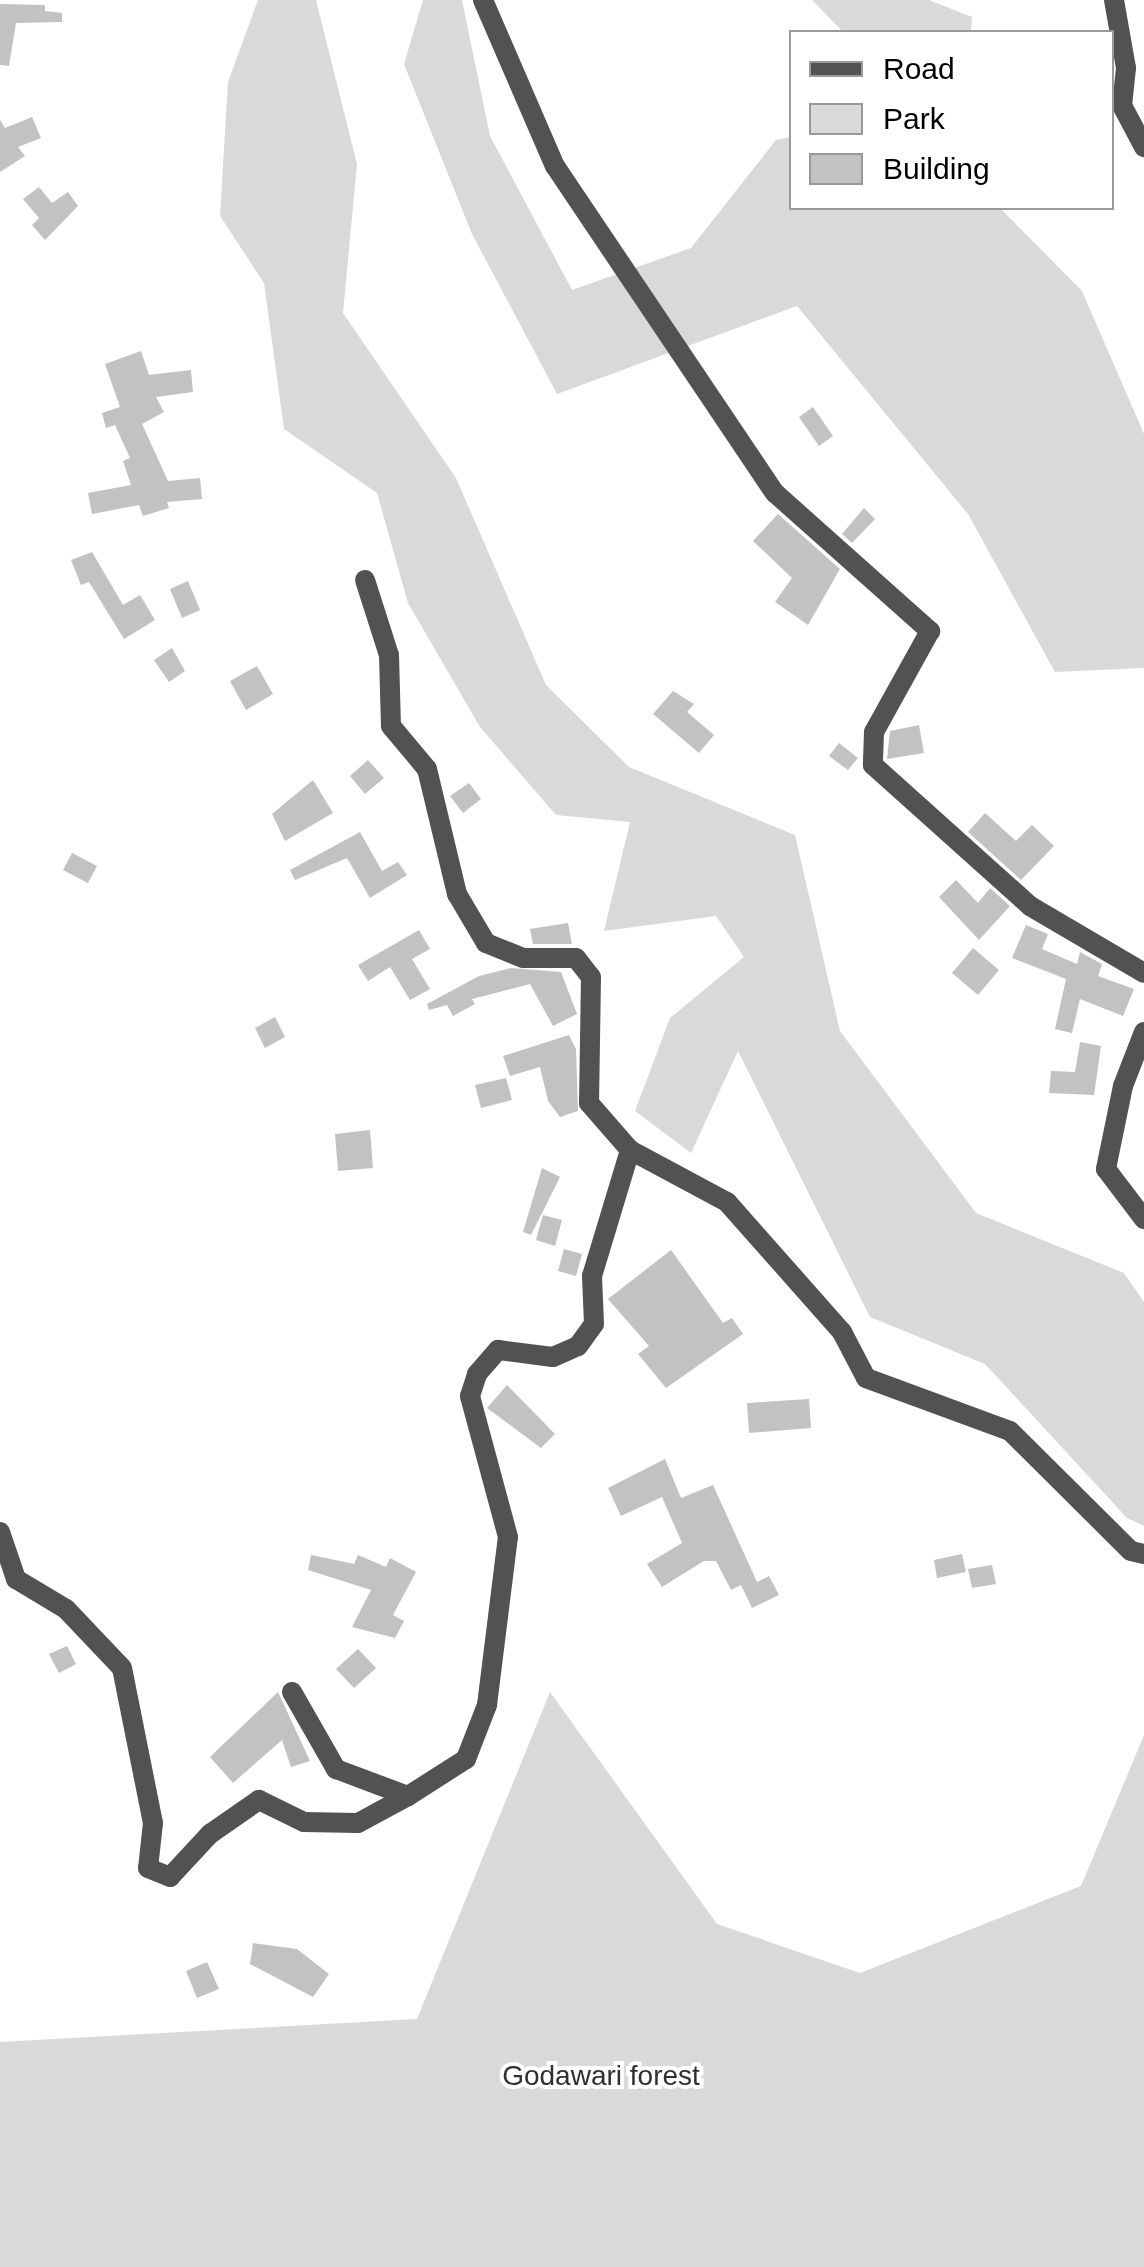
<!DOCTYPE html>
<html>
<head>
<meta charset="utf-8">
<style>
	body { margin:0 }
	#map { position:relative; width:1144px; height:2267px; overflow:hidden; background:#fff; font-family:Helvetica,sans-serif }
	div>[style] { position:absolute }
	[style*='--x'] { left:calc(var(--x)*1px); top:calc(var(--y)*1px); width:calc(var(--w)*1px); rotate:calc(var(--a)*1deg) }
	.green>* { inset:0; background:#d9d9d9 }
	.building>* { inset:0; background:#c2c2c2 }
	.street>* { height:20px; margin:-10px; padding:0 10px; transform-origin:10px; border-radius:10px; background:#525252 }
	span { translate:-50% -50%; white-space:nowrap; text-align:center; line-height:1.15; -webkit-text-stroke:8px #fff; paint-order:stroke }
	.park-label { font-size:28px; color:#303030 }
	.legend { position:absolute; left:789px; top:30px; width:325px; height:180px; box-sizing:border-box; background:#fff; border:2px solid #999; margin:0; padding:12px 18px; list-style:none; font-size:30px; color:#000 }
	.legend li { display:flex; align-items:center; gap:20px; height:50px }
	.legend b { width:50px; border:2px solid #999 }
</style>
</head>
<body>
<div id="map">
	<div class="green">
		<i style="clip-path:polygon(258px 0,316px 0,357px 164px,343px 313px,456px 478px,546px 685px,629px 767px,795px 835px,840px 1031px,976px 1213px,1124px 1273px,1144px 1302px,1144px 1526px,1127px 1518px,985px 1364px,870px 1317px,738px 1051px,691px 1153px,635px 1111px,670px 1018px,744px 957px,716px 916px,604px 931px,630px 822px,556px 815px,480px 727px,408px 603px,377px 493px,284px 429px,264px 283px,220px 216px,228px 82px)"></i>
		<i style="clip-path:polygon(423px 0,462px 0,490px 136px,572px 290px,691px 248px,776px 140px,791px 137px,792px 208px,1000px 208px,1082px 291px,1144px 434px,1144px 668px,1055px 672px,968px 514px,797px 306px,557px 394px,472px 234px,404px 64px)"></i>
		<i style="clip-path:polygon(812px 0,929px 0,972px 17px,971px 32px,843px 32px)"></i>
		<i style="clip-path:polygon(550px 1692px,717px 1924px,860px 1973px,1081px 1886px,1144px 1735px,1144px 2267px,0 2267px,0 2042px,417px 2019px)"></i>
	</div>
	<div class="building">
		<i style="clip-path:polygon(0 4px,45px 5px,45px 11px,62px 13px,62px 22px,16px 23px,9px 66px,0 65px)"></i>
		<i style="clip-path:polygon(32px 117px,41px 138px,18px 147px,25px 156px,0 172px,0 120px,5px 128px)"></i>
		<i style="clip-path:polygon(39px 187px,52px 203px,68px 192px,78px 206px,45px 240px,32px 225px,39px 218px,23px 199px)"></i>
		<i style="clip-path:polygon(141px 351px,149px 375px,191px 370px,193px 392px,156px 397px,164px 412px,142px 424px,168px 481px,200px 478px,202px 499px,167px 502px,169px 508px,143px 516px,139px 505px,92px 514px,88px 493px,131px 485px,123px 461px,130px 458px,115px 425px,106px 428px,102px 413px,120px 407px,105px 364px)"></i>
		<i style="clip-path:polygon(813px 407px,833px 436px,819px 446px,799px 417px)"></i>
		<i style="clip-path:polygon(864px 508px,875px 519px,852px 543px,842px 534px)"></i>
		<i style="clip-path:polygon(778px 514px,840px 569px,808px 625px,775px 602px,792px 578px,753px 541px)"></i>
		<i style="clip-path:polygon(92px 552px,123px 605px,140px 595px,155px 620px,124px 639px,89px 582px,81px 585px,71px 560px)"></i>
		<i style="clip-path:polygon(188px 581px,200px 610px,182px 618px,170px 589px)"></i>
		<i style="clip-path:polygon(172px 648px,185px 671px,169px 682px,154px 660px)"></i>
		<i style="clip-path:polygon(257px 666px,273px 694px,246px 710px,230px 681px)"></i>
		<i style="clip-path:polygon(673px 691px,694px 704px,687px 712px,714px 735px,699px 753px,653px 714px)"></i>
		<i style="clip-path:polygon(919px 725px,924px 753px,887px 759px,890px 731px)"></i>
		<i style="clip-path:polygon(839px 743px,858px 758px,848px 770px,829px 756px)"></i>
		<i style="clip-path:polygon(368px 760px,384px 778px,365px 794px,350px 776px)"></i>
		<i style="clip-path:polygon(313px 780px,333px 813px,285px 841px,272px 814px)"></i>
		<i style="clip-path:polygon(469px 783px,481px 799px,463px 813px,450px 796px)"></i>
		<i style="clip-path:polygon(985px 813px,1016px 841px,1032px 825px,1054px 846px,1021px 880px,968px 832px)"></i>
		<i style="clip-path:polygon(360px 832px,382px 871px,398px 862px,407px 875px,370px 898px,347px 858px,295px 880px,290px 870px)"></i>
		<i style="clip-path:polygon(72px 853px,97px 866px,88px 883px,63px 870px)"></i>
		<i style="clip-path:polygon(956px 880px,978px 903px,990px 888px,1010px 906px,979px 940px,939px 897px)"></i>
		<i style="clip-path:polygon(568px 923px,572px 944px,533px 944px,530px 929px)"></i>
		<i style="clip-path:polygon(1026px 925px,1048px 934px,1042px 949px,1077px 964px,1080px 952px,1102px 964px,1098px 976px,1134px 989px,1123px 1016px,1080px 999px,1072px 1033px,1055px 1029px,1066px 979px,1012px 958px)"></i>
		<i style="clip-path:polygon(419px 930px,430px 949px,412px 959px,430px 989px,410px 1000px,390px 967px,368px 981px,358px 965px)"></i>
		<i style="clip-path:polygon(973px 948px,999px 970px,978px 995px,952px 973px)"></i>
		<i style="clip-path:polygon(511px 968px,561px 972px,577px 1014px,553px 1026px,530px 984px,472px 999px,475px 1004px,453px 1016px,447px 1005px,429px 1010px,427px 1004px,479px 976px)"></i>
		<i style="clip-path:polygon(275px 1017px,285px 1037px,265px 1048px,255px 1028px)"></i>
		<i style="clip-path:polygon(569px 1035px,576px 1049px,578px 1111px,560px 1117px,548px 1101px,540px 1067px,510px 1076px,503px 1056px)"></i>
		<i style="clip-path:polygon(1080px 1042px,1101px 1046px,1094px 1095px,1049px 1093px,1051px 1071px,1075px 1072px)"></i>
		<i style="clip-path:polygon(506px 1078px,512px 1100px,481px 1108px,475px 1085px)"></i>
		<i style="clip-path:polygon(370px 1130px,373px 1168px,338px 1171px,335px 1134px)"></i>
		<i style="clip-path:polygon(542px 1168px,560px 1177px,531px 1235px,523px 1232px)"></i>
		<i style="clip-path:polygon(543px 1215px,562px 1220px,555px 1246px,536px 1240px)"></i>
		<i style="clip-path:polygon(564px 1249px,582px 1254px,576px 1276px,558px 1271px)"></i>
		<i style="clip-path:polygon(671px 1250px,723px 1323px,732px 1318px,743px 1334px,666px 1388px,638px 1354px,649px 1346px,608px 1299px)"></i>
		<i style="clip-path:polygon(507px 1385px,555px 1434px,541px 1448px,487px 1408px)"></i>
		<i style="clip-path:polygon(809px 1399px,811px 1428px,749px 1433px,747px 1403px)"></i>
		<i style="clip-path:polygon(665px 1459px,681px 1498px,713px 1485px,757px 1582px,769px 1576px,779px 1595px,752px 1608px,741px 1585px,731px 1590px,716px 1561px,704px 1561px,662px 1587px,647px 1564px,682px 1543px,662px 1497px,621px 1516px,608px 1488px)"></i>
		<i style="clip-path:polygon(962px 1554px,966px 1572px,937px 1578px,934px 1560px)"></i>
		<i style="clip-path:polygon(311px 1555px,354px 1564px,358px 1555px,386px 1567px,390px 1558px,416px 1572px,393px 1615px,404px 1621px,395px 1638px,352px 1627px,371px 1590px,308px 1570px)"></i>
		<i style="clip-path:polygon(992px 1565px,996px 1584px,972px 1588px,968px 1569px)"></i>
		<i style="clip-path:polygon(67px 1646px,76px 1664px,59px 1673px,49px 1654px)"></i>
		<i style="clip-path:polygon(358px 1649px,376px 1668px,354px 1688px,336px 1669px)"></i>
		<i style="clip-path:polygon(278px 1692px,310px 1761px,291px 1767px,282px 1740px,233px 1783px,210px 1757px)"></i>
		<i style="clip-path:polygon(253px 1943px,297px 1949px,329px 1974px,313px 1997px,250px 1964px)"></i>
		<i style="clip-path:polygon(207px 1962px,219px 1989px,197px 1998px,186px 1971px)"></i>
	</div>
	<div class="street">
		<i style="--x:483;--y:0;--w:181;--a:66.6"></i>
		<i style="--x:555;--y:166;--w:394;--a:56.1"></i>
		<i style="--x:775;--y:493;--w:208;--a:41.7"></i>
		<i style="--x:930;--y:631;--w:115;--a:119"></i>
		<i style="--x:874;--y:732;--w:33;--a:92"></i>
		<i style="--x:873;--y:765;--w:211;--a:41.9"></i>
		<i style="--x:1030;--y:906;--w:132;--a:30.4"></i>
		<i style="--x:1114;--y:0;--w:69;--a:80"></i>
		<i style="--x:1126;--y:68;--w:36;--a:96"></i>
		<i style="--x:1117;--y:96;--w:58;--a:62.1"></i>
		<i style="--x:365;--y:580;--w:79;--a:72.3"></i>
		<i style="--x:389;--y:655;--w:71;--a:88.4"></i>
		<i style="--x:391;--y:726;--w:56;--a:50.1"></i>
		<i style="--x:427;--y:769;--w:129;--a:76.5"></i>
		<i style="--x:457;--y:894;--w:57;--a:59.4"></i>
		<i style="--x:486;--y:943;--w:40;--a:22"></i>
		<i style="--x:523;--y:958;--w:53;--a:0"></i>
		<i style="--x:576;--y:958;--w:24;--a:52"></i>
		<i style="--x:591;--y:977;--w:126;--a:90.9"></i>
		<i style="--x:589;--y:1103;--w:62;--a:48.9"></i>
		<i style="--x:630;--y:1150;--w:110;--a:28.2"></i>
		<i style="--x:727;--y:1202;--w:174;--a:48.5"></i>
		<i style="--x:842;--y:1332;--w:52;--a:62.4"></i>
		<i style="--x:866;--y:1378;--w:153;--a:20.2"></i>
		<i style="--x:1010;--y:1431;--w:170;--a:44.8"></i>
		<i style="--x:1131;--y:1551;--w:13;--a:13"></i>
		<i style="--x:1144;--y:1032;--w:58;--a:111.3"></i>
		<i style="--x:1123;--y:1086;--w:85;--a:101.6"></i>
		<i style="--x:1106;--y:1169;--w:63;--a:52.8"></i>
		<i style="--x:0;--y:1532;--w:50;--a:71.2"></i>
		<i style="--x:16;--y:1579;--w:58;--a:31"></i>
		<i style="--x:66;--y:1609;--w:81;--a:46.5"></i>
		<i style="--x:122;--y:1668;--w:158;--a:78.7"></i>
		<i style="--x:153;--y:1823;--w:45;--a:96.3"></i>
		<i style="--x:148;--y:1868;--w:24;--a:22"></i>
		<i style="--x:170;--y:1877;--w:59;--a:-47.1"></i>
		<i style="--x:210;--y:1834;--w:60;--a:-34.8"></i>
		<i style="--x:259;--y:1800;--w:50;--a:26.1"></i>
		<i style="--x:304;--y:1822;--w:54;--a:1.1"></i>
		<i style="--x:358;--y:1823;--w:57;--a:-28.4"></i>
		<i style="--x:408;--y:1796;--w:69;--a:-32.5"></i>
		<i style="--x:466;--y:1759;--w:58;--a:-68.7"></i>
		<i style="--x:487;--y:1705;--w:169;--a:-82.9"></i>
		<i style="--x:508;--y:1537;--w:146;--a:-105.1"></i>
		<i style="--x:470;--y:1396;--w:23;--a:-72"></i>
		<i style="--x:477;--y:1374;--w:32;--a:-49"></i>
		<i style="--x:498;--y:1350;--w:55;--a:7.3"></i>
		<i style="--x:553;--y:1357;--w:27;--a:-24"></i>
		<i style="--x:578;--y:1346;--w:27;--a:-54"></i>
		<i style="--x:594;--y:1324;--w:48;--a:-92.4"></i>
		<i style="--x:592;--y:1276;--w:132;--a:-73.2"></i>
		<i style="--x:292;--y:1692;--w:89;--a:60.3"></i>
		<i style="--x:336;--y:1769;--w:77;--a:20.6"></i>
	</div>
	<div class="park-label">
		<span style="left:601px;top:2076px">Godawari forest</span>
	</div>
	<ul class="legend">
	<li><b style="height:12px;background:#525252"></b>Road</li>
	<li><b style="height:28px;background:#d9d9d9"></b>Park</li>
	<li><b style="height:28px;background:#c2c2c2"></b>Building</li>
	</ul>
</div>
</body>
</html>
